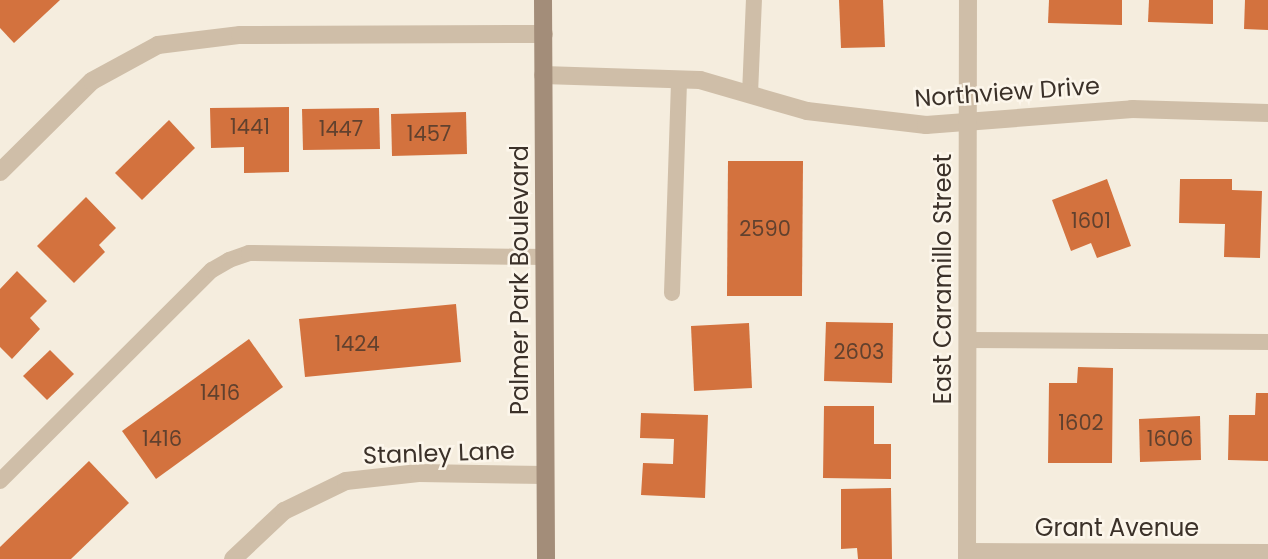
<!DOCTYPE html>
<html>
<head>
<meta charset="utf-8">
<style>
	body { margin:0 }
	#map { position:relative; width:1268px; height:559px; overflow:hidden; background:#f5edde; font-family:Poppins,sans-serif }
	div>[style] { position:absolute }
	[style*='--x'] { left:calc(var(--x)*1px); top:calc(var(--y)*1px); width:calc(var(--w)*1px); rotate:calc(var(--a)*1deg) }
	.building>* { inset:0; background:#d3723e }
	.service>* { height:16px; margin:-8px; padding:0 8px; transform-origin:8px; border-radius:8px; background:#cfbea8 }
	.minor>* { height:18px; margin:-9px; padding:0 9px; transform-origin:9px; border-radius:9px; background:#cfbea8 }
	.secondary>* { height:18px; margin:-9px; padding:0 9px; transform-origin:9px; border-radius:9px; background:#a38d79 }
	span { translate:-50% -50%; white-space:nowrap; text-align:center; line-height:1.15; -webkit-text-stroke:5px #fcf6eb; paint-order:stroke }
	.number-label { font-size:21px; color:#61412e }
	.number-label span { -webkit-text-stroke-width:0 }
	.street-label { font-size:24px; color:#3b3129 }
</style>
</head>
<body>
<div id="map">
	<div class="building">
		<i style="clip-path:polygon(0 0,60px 0,14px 43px,0 28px)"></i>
		<i style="clip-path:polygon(839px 0,883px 0,885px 47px,841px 48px)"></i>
		<i style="clip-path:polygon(1049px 0,1122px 0,1122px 25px,1048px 23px)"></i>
		<i style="clip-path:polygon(1149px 0,1213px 0,1213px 24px,1148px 22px)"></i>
		<i style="clip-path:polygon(1245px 0,1268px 0,1268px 30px,1244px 29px)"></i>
		<i style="clip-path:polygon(289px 107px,289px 172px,244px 173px,244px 147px,211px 148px,210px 108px)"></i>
		<i style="clip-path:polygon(379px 108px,380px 149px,303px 150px,302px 109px)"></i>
		<i style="clip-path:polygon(466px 112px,467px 154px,392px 156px,391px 114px)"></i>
		<i style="clip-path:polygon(169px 120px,195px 148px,142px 200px,115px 173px)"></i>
		<i style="clip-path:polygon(728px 161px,803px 161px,802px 296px,727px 296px)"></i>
		<i style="clip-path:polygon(1107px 179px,1131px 246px,1097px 258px,1091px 243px,1071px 251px,1052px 200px)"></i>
		<i style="clip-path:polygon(1180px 179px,1232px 179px,1232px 190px,1262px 191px,1260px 258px,1224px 257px,1225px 224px,1179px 223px)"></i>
		<i style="clip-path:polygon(86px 197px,116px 228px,99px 245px,105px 252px,74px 283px,37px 246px)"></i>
		<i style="clip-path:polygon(17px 271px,47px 301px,30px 318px,40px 329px,12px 359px,0 347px,0 289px)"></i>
		<i style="clip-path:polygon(456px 304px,461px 362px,305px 377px,299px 319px)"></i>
		<i style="clip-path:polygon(826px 322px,893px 323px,892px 383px,824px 381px)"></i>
		<i style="clip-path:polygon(749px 323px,752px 388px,694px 391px,691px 326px)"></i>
		<i style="clip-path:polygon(249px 339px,283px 387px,156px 479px,122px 431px)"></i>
		<i style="clip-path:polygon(50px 350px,74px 374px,47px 400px,23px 376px)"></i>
		<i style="clip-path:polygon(1078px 367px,1113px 368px,1112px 463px,1048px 463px,1049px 383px,1077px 383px)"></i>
		<i style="clip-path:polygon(1256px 393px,1268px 393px,1268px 461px,1228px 460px,1229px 415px,1255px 415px)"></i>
		<i style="clip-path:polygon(824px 406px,874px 406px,874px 444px,891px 444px,891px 479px,823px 478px)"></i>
		<i style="clip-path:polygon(641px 413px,708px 415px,705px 498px,641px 495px,643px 463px,673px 464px,674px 439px,640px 438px)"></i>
		<i style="clip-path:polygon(1200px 416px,1201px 460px,1140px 462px,1139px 419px)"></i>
		<i style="clip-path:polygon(89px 461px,129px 503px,71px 559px,0 559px,0 547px)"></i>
		<i style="clip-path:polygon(891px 488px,892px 559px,858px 559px,857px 548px,841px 549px,841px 489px)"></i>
	</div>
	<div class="service">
		<i style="--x:750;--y:94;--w:94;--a:-87.6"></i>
		<i style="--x:672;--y:293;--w:214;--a:-88.1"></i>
		<i style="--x:967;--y:340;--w:301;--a:0.4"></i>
		<i style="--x:0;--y:481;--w:299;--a:-44.9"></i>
		<i style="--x:212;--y:270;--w:20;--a:-30"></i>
		<i style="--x:229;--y:260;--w:21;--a:-19"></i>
		<i style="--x:249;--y:253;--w:295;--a:0.8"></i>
	</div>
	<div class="minor">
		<i style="--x:543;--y:75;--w:157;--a:1.8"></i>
		<i style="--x:700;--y:80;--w:111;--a:16.2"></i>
		<i style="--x:807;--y:111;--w:120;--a:6.7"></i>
		<i style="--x:926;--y:125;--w:207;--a:-4.4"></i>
		<i style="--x:1132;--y:109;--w:136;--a:1.7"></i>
		<i style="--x:0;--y:172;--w:129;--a:-44.7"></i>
		<i style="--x:92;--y:81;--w:75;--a:-28.6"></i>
		<i style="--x:158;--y:45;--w:83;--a:-7"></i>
		<i style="--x:240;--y:35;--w:304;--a:-0.2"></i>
		<i style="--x:967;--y:552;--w:301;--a:0.2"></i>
		<i style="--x:233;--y:559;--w:70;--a:-43.3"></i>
		<i style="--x:284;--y:511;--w:69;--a:-25.8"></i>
		<i style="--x:346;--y:481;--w:73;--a:-6.3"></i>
		<i style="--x:419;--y:473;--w:126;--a:0.9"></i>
		<i style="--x:967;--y:559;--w:559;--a:-89.9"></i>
	</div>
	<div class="secondary">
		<i style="--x:543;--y:0;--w:559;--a:89.69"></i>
	</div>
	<div class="number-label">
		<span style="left:250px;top:127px">1441</span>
		<span style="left:341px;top:129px">1447</span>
		<span style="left:429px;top:134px">1457</span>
		<span style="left:1091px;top:221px">1601</span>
		<span style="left:765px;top:229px">2590</span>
		<span style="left:357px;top:344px">1424</span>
		<span style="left:859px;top:352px">2603</span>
		<span style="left:220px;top:393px">1416</span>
		<span style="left:1081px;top:423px">1602</span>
		<span style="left:162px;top:439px">1416</span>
		<span style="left:1170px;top:439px">1606</span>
	</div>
	<div class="street-label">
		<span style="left:1007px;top:92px;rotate:-4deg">Northview Drive</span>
		<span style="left:943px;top:279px;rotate:-90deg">East Caramillo Street</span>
		<span style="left:520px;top:280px;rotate:-90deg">Palmer Park Boulevard</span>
		<span style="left:439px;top:453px;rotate:-2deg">Stanley Lane</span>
		<span style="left:1117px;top:528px">Grant Avenue</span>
	</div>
</div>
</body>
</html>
